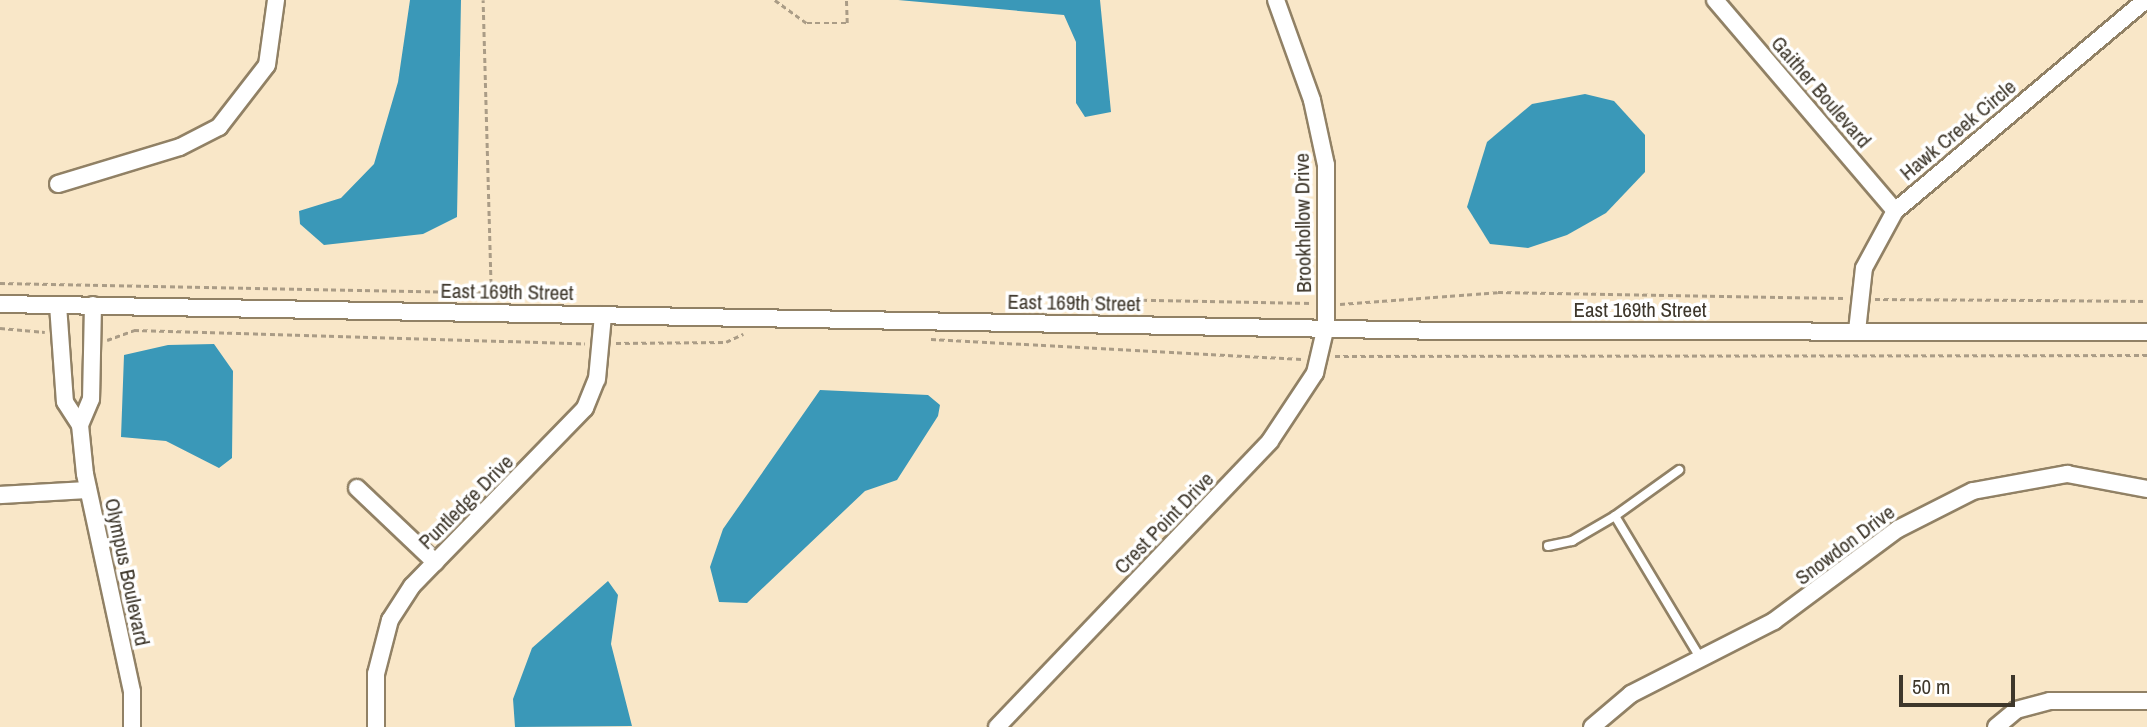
<!DOCTYPE html>
<html>
<head>
<meta charset="utf-8">
<style>
	body { margin:0 }
	#map { position:relative; width:2147px; height:727px; overflow:hidden; background:#f9e7c8; font-family:"Archivo Narrow",sans-serif }
	div>[style] { position:absolute }
	[style*='--x'] { left:calc(var(--x)*1px); top:calc(var(--y)*1px); width:calc(var(--w)*1px); rotate:calc(var(--a)*1deg) }
	.water>* { inset:0; background:#3a98b8 }
	.path>* { height:2.5px; margin-top:-1.25px; transform-origin:0; background:repeating-linear-gradient(90deg,#aa9c86 0 5px,transparent 0 8.5px) }
	.roads { filter:drop-shadow(2px 0 #918165) drop-shadow(-2px 0 #918165) drop-shadow(0 2px #918165) drop-shadow(0 -2px #918165) }
	.service>* { height:8px; margin:-4px; padding:0 4px; transform-origin:4px; border-radius:4px; background:#fff }
	.minor>* { height:16px; margin:-8px; padding:0 8px; transform-origin:8px; border-radius:8px; background:#fff }
	span { translate:-50% -50%; white-space:nowrap; text-align:center; line-height:1.15; -webkit-text-stroke:7px #fff; paint-order:stroke }
	.street-label { font-size:21px; color:#3e372b }
	.scale { position:absolute; left:1899px; top:675px; width:116px; height:32px; box-sizing:border-box; border:4px solid #3e372b; border-top:0; padding-left:9px; font-size:21px; line-height:24px; white-space:nowrap; color:#3e372b; -webkit-text-stroke:5px #fff; paint-order:stroke }
</style>
</head>
<body>
<div id="map">
	<div class="water">
		<i style="clip-path:polygon(410px 0,461px 0,457px 217px,423px 234px,324px 245px,300px 224px,299px 211px,341px 198px,374px 164px,398px 82px)"></i>
		<i style="clip-path:polygon(898px 0,1100px 0,1111px 112px,1085px 117px,1076px 103px,1076px 42px,1064px 15px)"></i>
		<i style="clip-path:polygon(1585px 94px,1614px 101px,1645px 135px,1645px 172px,1606px 213px,1567px 235px,1528px 248px,1490px 244px,1467px 207px,1487px 142px,1532px 104px)"></i>
		<i style="clip-path:polygon(214px 344px,233px 371px,232px 458px,219px 468px,166px 441px,121px 437px,124px 355px,168px 345px)"></i>
		<i style="clip-path:polygon(820px 390px,928px 395px,940px 405px,938px 416px,897px 480px,865px 491px,747px 603px,719px 602px,710px 567px,723px 529px)"></i>
		<i style="clip-path:polygon(608px 581px,618px 595px,611px 644px,632px 726px,515px 727px,513px 699px,532px 648px)"></i>
	</div>
	<div class="path">
		<i style="--x:775;--y:0;--w:39;--a:36"></i>
		<i style="--x:807;--y:23;--w:40;--a:0"></i>
		<i style="--x:847;--y:23;--w:23;--a:-92"></i>
		<i style="--x:0;--y:283;--w:491;--a:1.1"></i>
		<i style="--x:491;--y:292;--w:292;--a:-91.6"></i>
		<i style="--x:1049;--y:298;--w:263;--a:1.1"></i>
		<i style="--x:1875;--y:299;--w:272;--a:0.4"></i>
		<i style="--x:1340;--y:304;--w:158;--a:-4.3"></i>
		<i style="--x:1498;--y:292;--w:346;--a:1"></i>
		<i style="--x:0;--y:328;--w:45;--a:5.1"></i>
		<i style="--x:931;--y:339;--w:371;--a:3.1"></i>
		<i style="--x:107;--y:340;--w:29;--a:-20"></i>
		<i style="--x:134;--y:330;--w:451;--a:1.7"></i>
		<i style="--x:616;--y:343;--w:110;--a:-0.5"></i>
		<i style="--x:726;--y:342;--w:19;--a:-25"></i>
		<i style="--x:1335;--y:356;--w:812;--a:-0.07"></i>
	</div>
	<div class="roads">
		<div class="service">
			<i style="--x:1615;--y:516;--w:79;--a:-35.7"></i>
			<i style="--x:1548;--y:546;--w:25;--a:-12"></i>
			<i style="--x:1572;--y:541;--w:50;--a:-30.2"></i>
			<i style="--x:1615;--y:516;--w:167;--a:59"></i>
		</div>
		<div class="minor">
			<i style="--x:1715;--y:0;--w:277;--a:49.5"></i>
			<i style="--x:58;--y:184;--w:127;--a:-16.9"></i>
			<i style="--x:180;--y:147;--w:44;--a:-27.1"></i>
			<i style="--x:219;--y:127;--w:78;--a:-52.3"></i>
			<i style="--x:267;--y:65;--w:66;--a:-82.1"></i>
			<i style="--x:0;--y:304;--w:1444;--a:1.07"></i>
			<i style="--x:1444;--y:331;--w:703;--a:0.08"></i>
			<i style="--x:58;--y:305;--w:97;--a:85.9"></i>
			<i style="--x:65;--y:402;--w:27;--a:57"></i>
			<i style="--x:93;--y:305;--w:94;--a:91.2"></i>
			<i style="--x:91;--y:399;--w:28;--a:113"></i>
			<i style="--x:80;--y:425;--w:49;--a:84.2"></i>
			<i style="--x:85;--y:474;--w:223;--a:77.8"></i>
			<i style="--x:132;--y:692;--w:35;--a:90"></i>
			<i style="--x:1857;--y:331;--w:63;--a:-83.7"></i>
			<i style="--x:1864;--y:268;--w:65;--a:-61.5"></i>
			<i style="--x:1895;--y:211;--w:328;--a:-40.1"></i>
			<i style="--x:357;--y:488;--w:108;--a:43.5"></i>
			<i style="--x:0;--y:495;--w:88;--a:-3.3"></i>
			<i style="--x:376;--y:727;--w:53;--a:-90"></i>
			<i style="--x:376;--y:674;--w:56;--a:-75.5"></i>
			<i style="--x:390;--y:620;--w:40;--a:-57.1"></i>
			<i style="--x:412;--y:586;--w:248;--a:-45.8"></i>
			<i style="--x:585;--y:408;--w:31;--a:-68"></i>
			<i style="--x:597;--y:379;--w:64;--a:-84.6"></i>
			<i style="--x:997;--y:727;--w:395;--a:-46.3"></i>
			<i style="--x:1270;--y:441;--w:82;--a:-56.5"></i>
			<i style="--x:1315;--y:373;--w:48;--a:-76.8"></i>
			<i style="--x:1326;--y:326;--w:161;--a:-90"></i>
			<i style="--x:1326;--y:165;--w:66;--a:-102.2"></i>
			<i style="--x:1312;--y:100;--w:106;--a:-109.8"></i>
			<i style="--x:1592;--y:727;--w:51;--a:-40.2"></i>
			<i style="--x:1631;--y:694;--w:161;--a:-27"></i>
			<i style="--x:1774;--y:621;--w:154;--a:-36.6"></i>
			<i style="--x:1898;--y:529;--w:84;--a:-26.9"></i>
			<i style="--x:1973;--y:491;--w:96;--a:-10.3"></i>
			<i style="--x:2067;--y:474;--w:81;--a:10.6"></i>
			<i style="--x:1996;--y:727;--w:26;--a:-40"></i>
			<i style="--x:2016;--y:710;--w:35;--a:-15"></i>
			<i style="--x:2050;--y:701;--w:97;--a:0"></i>
		</div>
	</div>
	<div class="street-label">
		<span style="left:1821px;top:92px;rotate:49deg">Gaither Boulevard</span>
		<span style="left:1958px;top:130px;rotate:-40deg">Hawk Creek Circle</span>
		<span style="left:1303px;top:223px;rotate:-91deg">Brookhollow Drive</span>
		<span style="left:507px;top:292px;rotate:1deg">East 169th Street</span>
		<span style="left:1074px;top:303px;rotate:1deg">East 169th Street</span>
		<span style="left:1640px;top:310px">East 169th Street</span>
		<span style="left:466px;top:502px;rotate:-45deg">Puntledge Drive</span>
		<span style="left:1164px;top:523px;rotate:-46deg">Crest Point Drive</span>
		<span style="left:1845px;top:545px;rotate:-37deg">Snowdon Drive</span>
		<span style="left:127px;top:572px;rotate:78deg">Olympus Boulevard</span>
	</div>
	<div class="scale">50 m</div>
</div>
</body>
</html>
